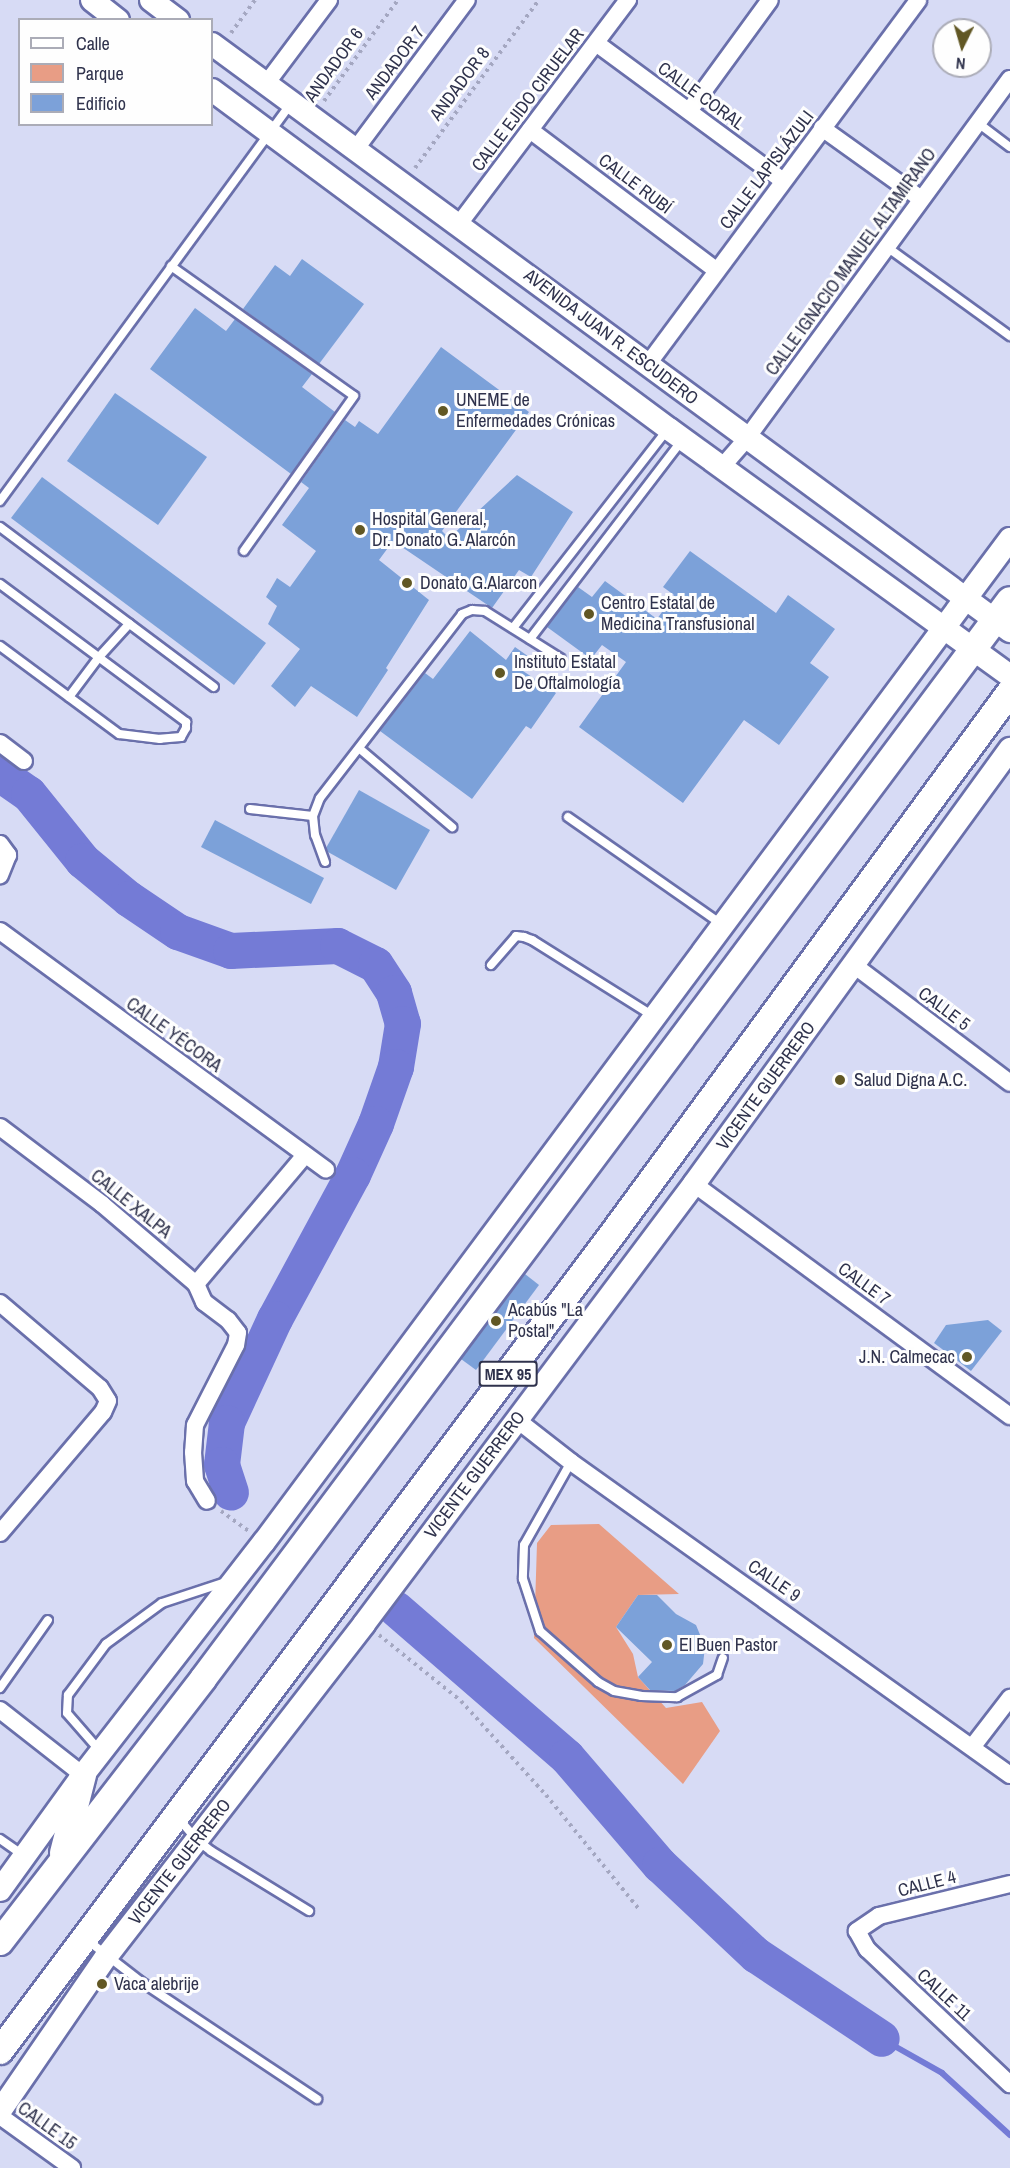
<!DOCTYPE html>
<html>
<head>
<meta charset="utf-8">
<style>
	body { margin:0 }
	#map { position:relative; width:1010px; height:2168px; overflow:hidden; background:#d7dbf5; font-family:"Archivo Narrow",sans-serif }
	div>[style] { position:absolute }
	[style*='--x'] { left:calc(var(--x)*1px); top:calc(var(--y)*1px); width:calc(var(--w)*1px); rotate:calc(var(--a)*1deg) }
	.green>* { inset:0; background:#e89d85 }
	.stream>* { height:6px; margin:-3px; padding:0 3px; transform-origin:3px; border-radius:3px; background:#747bd6 }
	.river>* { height:36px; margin:-18px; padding:0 18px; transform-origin:18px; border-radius:18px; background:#747bd6 }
	.building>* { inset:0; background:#7ca1d9 }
	.path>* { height:4px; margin-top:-2px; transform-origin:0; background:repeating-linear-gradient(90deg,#a4a7c1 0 3px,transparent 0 7.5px) }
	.roads { filter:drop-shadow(2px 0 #6a70ab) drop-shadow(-2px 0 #6a70ab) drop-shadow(0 2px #6a70ab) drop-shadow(0 -2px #6a70ab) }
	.service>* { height:8px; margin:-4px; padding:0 4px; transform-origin:4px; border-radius:4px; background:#fff }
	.minor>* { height:16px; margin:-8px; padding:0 8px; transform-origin:8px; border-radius:8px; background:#fff }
	.secondary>* { height:22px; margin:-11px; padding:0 11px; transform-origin:11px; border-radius:11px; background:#fff }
	.primary>* { height:26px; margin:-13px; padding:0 13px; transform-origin:13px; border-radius:13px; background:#fff }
	.dots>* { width:16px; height:16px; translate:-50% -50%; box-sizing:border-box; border:3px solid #fefefe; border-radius:50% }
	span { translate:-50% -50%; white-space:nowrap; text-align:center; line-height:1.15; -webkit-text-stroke:6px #fefefe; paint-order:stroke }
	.shield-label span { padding:2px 4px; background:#fefefe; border:2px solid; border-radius:4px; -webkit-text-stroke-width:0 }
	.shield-label { font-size:16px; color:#2f324c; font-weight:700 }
	.street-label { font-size:18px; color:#2f324c }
	.poi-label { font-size:18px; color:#2f324c }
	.left { translate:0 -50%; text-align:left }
	.right { translate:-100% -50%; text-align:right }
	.legend { position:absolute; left:18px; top:18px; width:195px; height:108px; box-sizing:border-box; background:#fefefe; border:2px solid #abacb7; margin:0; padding:8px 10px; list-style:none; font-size:18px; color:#2f324c }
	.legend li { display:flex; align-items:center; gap:12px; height:30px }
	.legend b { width:30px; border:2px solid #abacb7 }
	.north { position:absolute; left:932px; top:18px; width:60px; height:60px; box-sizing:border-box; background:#fefefe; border:2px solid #abacb7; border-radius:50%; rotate:185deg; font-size:16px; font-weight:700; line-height:24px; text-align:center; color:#2f324c }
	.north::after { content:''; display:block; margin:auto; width:21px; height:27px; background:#615724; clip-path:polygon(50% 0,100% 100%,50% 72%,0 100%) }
</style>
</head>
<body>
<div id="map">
	<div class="green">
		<i style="clip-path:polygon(599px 1524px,679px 1594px,638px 1595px,616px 1627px,633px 1654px,638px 1677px,666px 1708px,702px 1702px,720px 1731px,683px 1784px,534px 1638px,537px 1543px,551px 1525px)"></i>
	</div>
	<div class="stream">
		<i style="--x:882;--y:2039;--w:69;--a:29.5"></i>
		<i style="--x:942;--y:2073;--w:92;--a:42.4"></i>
	</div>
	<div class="river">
		<i style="--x:0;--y:774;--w:35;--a:35"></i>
		<i style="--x:29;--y:794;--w:86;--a:51.1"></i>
		<i style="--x:83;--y:861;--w:60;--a:39.6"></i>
		<i style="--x:129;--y:899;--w:59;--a:34"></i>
		<i style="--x:178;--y:932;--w:56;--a:19.7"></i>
		<i style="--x:231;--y:951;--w:107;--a:-2.7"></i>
		<i style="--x:338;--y:946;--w:42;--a:26.6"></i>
		<i style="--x:376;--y:965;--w:33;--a:57"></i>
		<i style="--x:394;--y:993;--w:32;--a:74"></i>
		<i style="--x:403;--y:1024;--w:44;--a:99.2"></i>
		<i style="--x:396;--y:1067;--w:60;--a:109.3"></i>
		<i style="--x:376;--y:1124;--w:56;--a:114.3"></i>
		<i style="--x:353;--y:1175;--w:164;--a:118.4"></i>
		<i style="--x:275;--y:1319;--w:115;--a:114.8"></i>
		<i style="--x:227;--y:1423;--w:42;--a:96.8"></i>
		<i style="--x:222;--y:1465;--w:29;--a:72"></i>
		<i style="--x:396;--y:1609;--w:226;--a:40.9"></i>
		<i style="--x:567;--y:1757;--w:143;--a:49.3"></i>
		<i style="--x:660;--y:1865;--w:132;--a:43.2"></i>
		<i style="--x:756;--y:1955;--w:151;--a:33.7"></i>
	</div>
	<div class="building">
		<i style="clip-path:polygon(302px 259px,364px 304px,319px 364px,243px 309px,275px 265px,290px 276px)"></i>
		<i style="clip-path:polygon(195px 308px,226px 331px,235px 319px,312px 374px,302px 387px,335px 412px,291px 474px,150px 369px)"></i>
		<i style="clip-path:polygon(441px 347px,529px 412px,442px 531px,449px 538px,517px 475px,573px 512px,531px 577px,519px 570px,492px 608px,393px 541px,379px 560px,429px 600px,386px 668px,388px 670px,357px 717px,311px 686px,295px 707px,271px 686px,300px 649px,268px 624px,277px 606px,266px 597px,277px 578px,290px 587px,316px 551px,282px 525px,309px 488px,301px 482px,345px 420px,355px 427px,359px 421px,378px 434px)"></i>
		<i style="clip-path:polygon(115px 393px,207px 457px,158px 525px,67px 461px)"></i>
		<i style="clip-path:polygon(42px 477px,266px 643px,234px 685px,11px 518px)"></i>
		<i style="clip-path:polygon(690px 551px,776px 613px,788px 595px,835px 629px,810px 663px,829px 677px,779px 745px,744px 720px,683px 803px,579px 727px,626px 662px,602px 645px,591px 659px,547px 627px,578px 587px,592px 597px,605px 581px,657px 619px,674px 595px,663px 587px)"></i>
		<i style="clip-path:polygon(470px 631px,506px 660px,515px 647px,532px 659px,523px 671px,556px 693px,531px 729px,526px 726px,472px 799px,380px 731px,425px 673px,433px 679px)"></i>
		<i style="clip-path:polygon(359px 790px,430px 830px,396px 890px,328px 852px,326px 848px)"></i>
		<i style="clip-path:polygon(215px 820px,324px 878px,311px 904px,201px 847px)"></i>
		<i style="clip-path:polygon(525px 1274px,539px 1285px,476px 1370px,461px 1359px)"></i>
		<i style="clip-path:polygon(988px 1320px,1002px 1331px,971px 1371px,934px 1343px,946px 1325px)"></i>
		<i style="clip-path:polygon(638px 1595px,657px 1595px,676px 1614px,696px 1625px,705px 1647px,703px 1664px,685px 1685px,675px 1691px,650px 1690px,638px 1677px,652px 1662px,616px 1627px)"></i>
	</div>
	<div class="path">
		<i style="--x:231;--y:33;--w:41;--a:-54"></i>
		<i style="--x:324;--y:101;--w:125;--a:-53.8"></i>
		<i style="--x:415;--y:168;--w:209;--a:-53.6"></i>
		<i style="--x:221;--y:1511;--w:34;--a:36"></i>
		<i style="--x:379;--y:1635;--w:105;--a:38.8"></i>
		<i style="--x:461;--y:1701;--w:127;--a:47.9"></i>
		<i style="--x:546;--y:1795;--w:147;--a:50.8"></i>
	</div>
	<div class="roads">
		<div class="service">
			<i style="--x:978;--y:123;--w:40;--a:37"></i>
			<i style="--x:887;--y:247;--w:152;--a:35.9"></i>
			<i style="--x:171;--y:266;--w:224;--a:35.4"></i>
			<i style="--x:354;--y:396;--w:190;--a:125.4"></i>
			<i style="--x:0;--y:501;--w:491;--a:-53.8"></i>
			<i style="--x:0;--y:527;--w:267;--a:36.8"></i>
			<i style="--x:0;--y:584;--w:232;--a:36.6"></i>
			<i style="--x:186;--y:722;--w:6;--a:90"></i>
			<i style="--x:186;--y:728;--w:10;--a:119"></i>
			<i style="--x:181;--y:737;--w:21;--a:175"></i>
			<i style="--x:160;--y:739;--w:41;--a:-173"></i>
			<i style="--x:119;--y:734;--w:148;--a:-143.5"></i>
			<i style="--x:513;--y:628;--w:252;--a:-52.1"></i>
			<i style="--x:530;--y:639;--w:252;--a:-52.6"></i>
			<i style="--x:69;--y:697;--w:50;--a:-53.1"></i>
			<i style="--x:99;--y:657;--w:45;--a:-47.7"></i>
			<i style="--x:360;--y:749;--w:121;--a:40.3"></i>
			<i style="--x:250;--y:809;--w:63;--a:6.3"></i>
			<i style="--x:568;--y:817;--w:189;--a:34.9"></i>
			<i style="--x:325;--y:862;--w:29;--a:-110"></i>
			<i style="--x:315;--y:835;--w:19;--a:-96"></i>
			<i style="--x:313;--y:816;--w:19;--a:-69"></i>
			<i style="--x:320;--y:798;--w:232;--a:-52.3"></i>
			<i style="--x:462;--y:614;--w:11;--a:-22"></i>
			<i style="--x:472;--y:610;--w:13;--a:4"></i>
			<i style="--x:485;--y:611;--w:89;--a:32.1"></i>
			<i style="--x:491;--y:965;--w:38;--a:-49"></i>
			<i style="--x:516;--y:936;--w:8;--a:7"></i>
			<i style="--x:524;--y:937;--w:9;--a:21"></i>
			<i style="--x:532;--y:940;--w:143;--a:32.1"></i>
			<i style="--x:571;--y:1462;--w:95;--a:119.5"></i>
			<i style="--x:524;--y:1545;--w:34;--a:92"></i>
			<i style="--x:523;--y:1579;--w:55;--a:71.9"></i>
			<i style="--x:540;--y:1631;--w:77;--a:41.3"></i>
			<i style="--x:598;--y:1682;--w:18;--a:29"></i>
			<i style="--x:614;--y:1691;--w:27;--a:10"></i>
			<i style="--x:641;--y:1696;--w:36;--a:2"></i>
			<i style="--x:677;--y:1697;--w:46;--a:-28.8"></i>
			<i style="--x:717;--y:1675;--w:18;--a:-71"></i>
			<i style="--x:0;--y:1688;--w:83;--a:-54.8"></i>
			<i style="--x:100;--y:1751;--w:50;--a:-131"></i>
			<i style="--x:67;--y:1713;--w:18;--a:-87"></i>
			<i style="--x:68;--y:1695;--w:64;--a:-53.3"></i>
			<i style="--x:106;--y:1644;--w:69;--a:-36.2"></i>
			<i style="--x:162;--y:1603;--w:67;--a:-18.2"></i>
			<i style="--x:178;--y:1818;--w:29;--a:49"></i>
			<i style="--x:197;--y:1840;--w:18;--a:38"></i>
			<i style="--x:211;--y:1851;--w:115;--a:31.5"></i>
			<i style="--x:0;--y:1839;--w:29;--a:35"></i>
			<i style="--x:86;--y:1939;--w:68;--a:37.9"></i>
			<i style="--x:140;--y:1981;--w:213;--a:33.7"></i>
		</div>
		<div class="minor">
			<i style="--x:596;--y:43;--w:232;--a:36.4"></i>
			<i style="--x:266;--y:84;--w:105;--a:-53.1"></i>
			<i style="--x:689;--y:111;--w:137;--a:-53.9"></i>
			<i style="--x:822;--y:128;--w:122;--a:35.6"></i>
			<i style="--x:530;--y:130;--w:233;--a:37"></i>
			<i style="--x:355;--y:150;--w:187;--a:-53.3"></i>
			<i style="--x:459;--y:224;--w:281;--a:-53"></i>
			<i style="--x:648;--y:364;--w:453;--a:-53.4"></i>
			<i style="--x:722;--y:467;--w:38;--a:-49"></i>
			<i style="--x:747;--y:438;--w:445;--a:-53.8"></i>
			<i style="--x:0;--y:743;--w:30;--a:37"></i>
			<i style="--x:0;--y:844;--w:14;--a:54"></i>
			<i style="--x:8;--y:855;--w:22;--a:112"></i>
			<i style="--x:0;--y:931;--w:404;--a:36.2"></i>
			<i style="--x:855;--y:966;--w:194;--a:37"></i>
			<i style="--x:0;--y:1127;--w:128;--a:37"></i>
			<i style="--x:102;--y:1204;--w:123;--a:40.4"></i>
			<i style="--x:196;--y:1284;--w:20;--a:66"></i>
			<i style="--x:204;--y:1302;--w:30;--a:37"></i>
			<i style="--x:228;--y:1320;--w:16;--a:52"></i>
			<i style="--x:238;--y:1333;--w:12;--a:99"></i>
			<i style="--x:236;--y:1345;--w:90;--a:117.1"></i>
			<i style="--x:195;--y:1425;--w:27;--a:94"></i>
			<i style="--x:193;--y:1452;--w:29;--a:86"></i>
			<i style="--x:195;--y:1481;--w:23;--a:59"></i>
			<i style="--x:694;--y:1184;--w:392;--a:36.3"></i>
			<i style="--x:196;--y:1284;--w:169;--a:-49.8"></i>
			<i style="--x:0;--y:1303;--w:131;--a:40.4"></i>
			<i style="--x:100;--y:1388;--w:15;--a:58"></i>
			<i style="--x:108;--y:1401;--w:12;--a:114"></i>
			<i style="--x:103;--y:1412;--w:159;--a:130.4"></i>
			<i style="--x:516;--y:1419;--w:70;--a:38"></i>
			<i style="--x:571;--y:1462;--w:539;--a:35.49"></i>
			<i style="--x:0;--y:1710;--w:105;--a:38.1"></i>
			<i style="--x:973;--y:1746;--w:61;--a:-52.4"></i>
			<i style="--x:1010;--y:1884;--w:135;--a:166.3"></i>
			<i style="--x:879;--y:1916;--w:27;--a:146"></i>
			<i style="--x:857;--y:1931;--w:21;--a:61"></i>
			<i style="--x:867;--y:1949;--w:197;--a:43.4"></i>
			<i style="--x:0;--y:2116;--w:89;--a:35.8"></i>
		</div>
		<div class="secondary">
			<i style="--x:92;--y:0;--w:33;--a:38"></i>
			<i style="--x:151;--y:0;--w:34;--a:37"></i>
			<i style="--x:212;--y:44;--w:991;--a:36.34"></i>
			<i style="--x:212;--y:90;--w:569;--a:36.57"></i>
			<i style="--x:669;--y:429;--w:421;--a:35.9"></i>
			<i style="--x:0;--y:1890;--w:142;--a:-54.2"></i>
			<i style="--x:83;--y:1775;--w:295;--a:-52.2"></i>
			<i style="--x:264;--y:1542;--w:1250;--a:-53.36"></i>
			<i style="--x:0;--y:2111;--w:187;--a:-55.5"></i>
			<i style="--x:106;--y:1957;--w:421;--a:-52.2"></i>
			<i style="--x:364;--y:1624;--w:550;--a:-53.13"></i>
			<i style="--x:694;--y:1184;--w:538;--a:-54"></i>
		</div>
		<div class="primary">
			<i style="--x:63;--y:1853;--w:81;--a:-75.6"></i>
			<i style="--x:0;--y:1942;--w:332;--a:-52.3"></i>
			<i style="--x:203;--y:1679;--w:1347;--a:-53.21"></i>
			<i style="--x:0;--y:2051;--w:1024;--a:-53.14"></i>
			<i style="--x:614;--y:1232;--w:670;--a:-53.75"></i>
		</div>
	</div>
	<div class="dots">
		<i style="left:443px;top:411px;background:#615724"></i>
		<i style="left:360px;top:530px;background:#615724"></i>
		<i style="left:407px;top:583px;background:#615724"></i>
		<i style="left:589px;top:614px;background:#615724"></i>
		<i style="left:500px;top:673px;background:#615724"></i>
		<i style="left:840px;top:1080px;background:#615724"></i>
		<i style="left:496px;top:1321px;background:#615724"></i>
		<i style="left:967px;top:1357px;background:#615724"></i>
		<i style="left:667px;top:1645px;background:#615724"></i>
		<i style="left:102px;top:1984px;background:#615724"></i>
	</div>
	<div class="shield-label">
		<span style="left:508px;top:1374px">MEX 95</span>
	</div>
	<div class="street-label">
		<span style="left:395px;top:63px;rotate:-53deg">ANDADOR 7</span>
		<span style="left:334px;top:65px;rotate:-54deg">ANDADOR 6</span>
		<span style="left:460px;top:84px;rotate:-53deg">ANDADOR 8</span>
		<span style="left:701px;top:96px;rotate:36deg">CALLE CORAL</span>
		<span style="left:528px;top:100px;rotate:-53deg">CALLE EJIDO CIRUELAR</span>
		<span style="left:767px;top:170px;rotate:-53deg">CALLE LAPISLÁZULI</span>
		<span style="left:635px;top:184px;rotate:37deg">CALLE RUBÍ</span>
		<span style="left:851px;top:262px;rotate:-54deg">CALLE IGNACIO MANUEL ALTAMIRANO</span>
		<span style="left:611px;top:337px;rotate:37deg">AVENIDA JUAN R. ESCUDERO</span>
		<span style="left:944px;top:1009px;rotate:37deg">CALLE 5</span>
		<span style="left:174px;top:1035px;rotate:36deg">CALLE YÉCORA</span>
		<span style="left:766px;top:1086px;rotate:-54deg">VICENTE GUERRERO</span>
		<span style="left:131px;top:1204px;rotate:39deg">CALLE XALPA</span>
		<span style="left:864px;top:1284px;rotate:36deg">CALLE 7</span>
		<span style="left:475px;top:1475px;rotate:-53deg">VICENTE GUERRERO</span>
		<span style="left:774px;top:1581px;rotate:35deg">CALLE 9</span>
		<span style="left:180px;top:1862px;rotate:-52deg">VICENTE GUERRERO</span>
		<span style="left:927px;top:1884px;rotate:-14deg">CALLE 4</span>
		<span style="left:944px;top:1995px;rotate:43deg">CALLE 11</span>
		<span style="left:47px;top:2126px;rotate:36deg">CALLE 15</span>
	</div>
	<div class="poi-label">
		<span class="left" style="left:456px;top:411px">UNEME de<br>Enfermedades Crónicas</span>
		<span class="left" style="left:372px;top:530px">Hospital General,<br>Dr. Donato G. Alarcón</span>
		<span class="left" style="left:420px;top:583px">Donato G.Alarcon</span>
		<span class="left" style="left:601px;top:614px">Centro Estatal de<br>Medicina Transfusional</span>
		<span class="left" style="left:514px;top:673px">Instituto Estatal<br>De Oftalmología</span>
		<span class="left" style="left:854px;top:1080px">Salud Digna A.C.</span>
		<span class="left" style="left:508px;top:1321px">Acabús "La<br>Postal"</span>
		<span class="right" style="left:955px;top:1357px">J.N. Calmecac</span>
		<span class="left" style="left:679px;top:1645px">El Buen Pastor</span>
		<span class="left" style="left:114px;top:1984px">Vaca alebrije</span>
	</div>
	<ul class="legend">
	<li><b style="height:8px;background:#fff"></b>Calle</li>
	<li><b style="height:16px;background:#e89d85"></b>Parque</li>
	<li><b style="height:16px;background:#7ca1d9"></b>Edificio</li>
	</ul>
	<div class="north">N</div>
</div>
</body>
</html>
